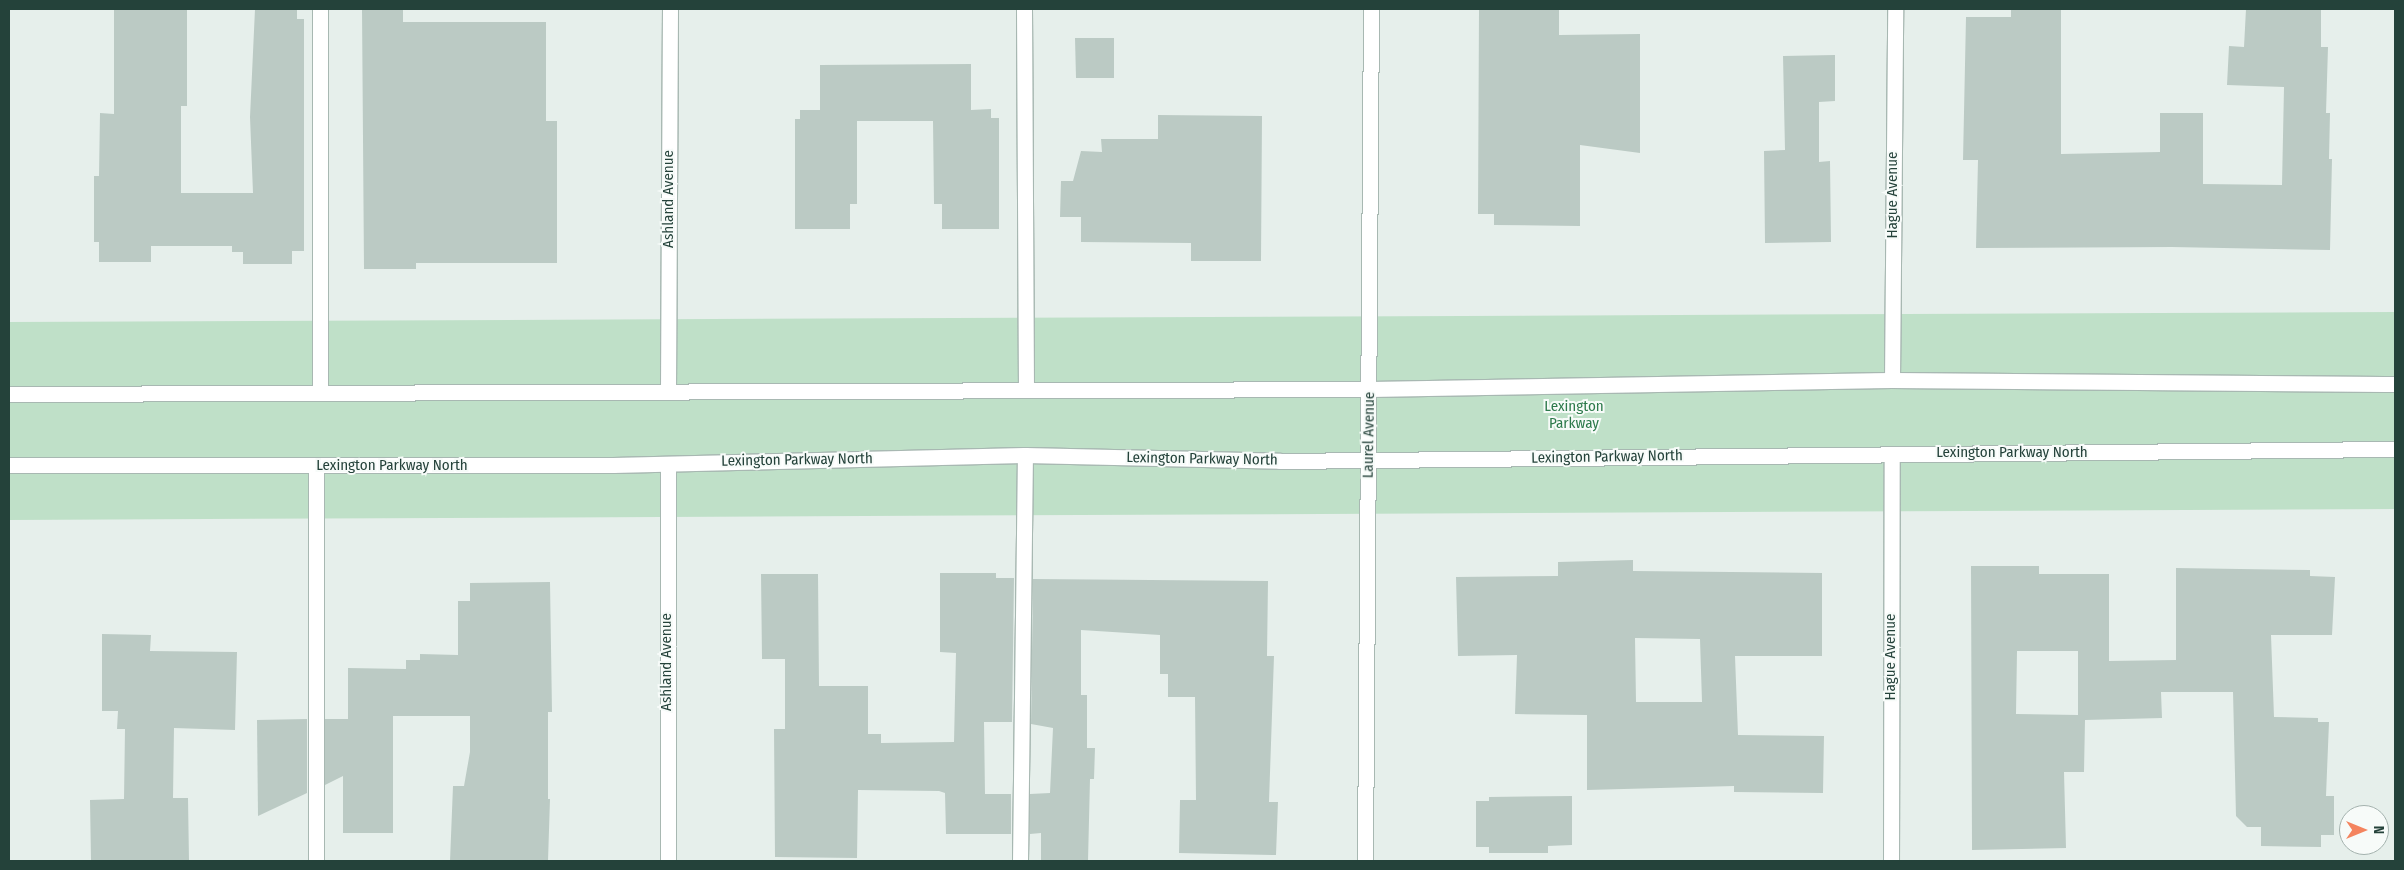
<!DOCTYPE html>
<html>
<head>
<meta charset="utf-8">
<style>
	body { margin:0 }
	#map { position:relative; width:2404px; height:870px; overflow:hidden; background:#e6efeb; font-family:"Fira Sans Condensed",sans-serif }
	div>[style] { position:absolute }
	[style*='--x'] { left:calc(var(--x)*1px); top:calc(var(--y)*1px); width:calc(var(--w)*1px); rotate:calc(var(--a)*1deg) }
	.green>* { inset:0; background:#bfe0c8 }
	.building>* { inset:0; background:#bbcac4 }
	.roads { filter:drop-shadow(1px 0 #a8b8b2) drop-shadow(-1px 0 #a8b8b2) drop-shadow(0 1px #a8b8b2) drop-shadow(0 -1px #a8b8b2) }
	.service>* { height:15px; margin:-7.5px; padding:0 7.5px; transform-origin:7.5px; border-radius:7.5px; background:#fff }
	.minor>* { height:15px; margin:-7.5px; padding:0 7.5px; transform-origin:7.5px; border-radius:7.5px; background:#fff }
	.secondary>* { height:15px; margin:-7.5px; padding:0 7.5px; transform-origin:7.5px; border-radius:7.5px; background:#fff }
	span { translate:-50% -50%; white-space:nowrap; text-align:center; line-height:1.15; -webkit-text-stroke:4px #f7fbf9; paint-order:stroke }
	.street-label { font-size:15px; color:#24423a }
	.park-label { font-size:15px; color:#2d7a4b }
	.frame { position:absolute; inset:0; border:10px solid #24423a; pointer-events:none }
	.north { position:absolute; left:2339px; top:805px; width:50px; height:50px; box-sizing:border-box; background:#f7fbf9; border:1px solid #a3b1ad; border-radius:50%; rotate:90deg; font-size:14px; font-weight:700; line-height:20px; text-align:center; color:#24423a }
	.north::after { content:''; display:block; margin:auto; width:18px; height:22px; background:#f4845f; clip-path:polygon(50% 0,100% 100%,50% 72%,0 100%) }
</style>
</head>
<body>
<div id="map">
	<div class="green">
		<i style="clip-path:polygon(2395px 312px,2395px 509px,9px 520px,9px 322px)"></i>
	</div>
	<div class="building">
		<i style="clip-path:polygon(114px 9px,187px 9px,187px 106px,181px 106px,181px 193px,253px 193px,250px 117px,255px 9px,297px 9px,297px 19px,304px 19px,304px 251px,292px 251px,292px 264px,243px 264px,243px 252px,232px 252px,232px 246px,151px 246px,151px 262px,99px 262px,99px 242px,94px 242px,94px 176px,99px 176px,100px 113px,114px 114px)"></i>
		<i style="clip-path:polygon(362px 9px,403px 9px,403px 22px,546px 22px,546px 121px,557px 121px,557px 263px,416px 263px,416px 269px,364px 269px)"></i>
		<i style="clip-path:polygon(1479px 9px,1559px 9px,1559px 35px,1640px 34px,1640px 153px,1580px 145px,1580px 226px,1494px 225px,1494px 214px,1478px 214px)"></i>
		<i style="clip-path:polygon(2011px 9px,2061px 9px,2061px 154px,2160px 152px,2160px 113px,2203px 113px,2203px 184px,2282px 185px,2284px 87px,2227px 85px,2229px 46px,2244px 47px,2246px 9px,2321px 9px,2321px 47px,2328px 47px,2326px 113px,2330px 113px,2329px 159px,2332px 159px,2330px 250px,2172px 247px,1976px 248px,1978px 160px,1963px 160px,1966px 17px,2011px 17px)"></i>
		<i style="clip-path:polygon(1075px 38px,1114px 38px,1114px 78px,1076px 78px)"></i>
		<i style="clip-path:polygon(1835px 55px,1835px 101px,1819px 102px,1819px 162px,1830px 161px,1831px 242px,1765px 243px,1764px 151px,1785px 150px,1783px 56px)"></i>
		<i style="clip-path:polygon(971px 64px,971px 110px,991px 109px,991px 118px,999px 118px,999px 229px,942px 229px,942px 204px,934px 204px,933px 121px,857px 121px,857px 204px,850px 204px,850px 229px,795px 229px,795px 119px,800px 119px,800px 110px,820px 110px,820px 65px)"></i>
		<i style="clip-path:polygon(1158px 115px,1262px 116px,1261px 261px,1191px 261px,1191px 243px,1081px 242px,1081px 217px,1060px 217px,1061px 181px,1073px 181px,1081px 151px,1102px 152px,1101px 139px,1158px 139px)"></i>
		<i style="clip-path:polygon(evenodd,1633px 560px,1633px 571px,1822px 573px,1822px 656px,1735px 656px,1738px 735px,1824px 736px,1823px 793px,1734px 792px,1734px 786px,1587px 790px,1587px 715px,1515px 714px,1517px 655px,1458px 656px,1456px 577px,1558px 576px,1558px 562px,1633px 560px,1635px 638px,1700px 639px,1702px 702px,1636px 702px,1635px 638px)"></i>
		<i style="clip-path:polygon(evenodd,1971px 566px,2039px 566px,2039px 574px,2109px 574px,2109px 661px,2176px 660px,2176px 568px,2310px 570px,2310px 576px,2335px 577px,2332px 635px,2271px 635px,2274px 717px,2318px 718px,2318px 722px,2329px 722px,2326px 796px,2334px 796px,2334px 835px,2321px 835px,2321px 847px,2261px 846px,2261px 827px,2247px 827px,2236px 816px,2233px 692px,2161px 692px,2162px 718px,2085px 720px,2084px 772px,2064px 772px,2066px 848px,1972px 850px,1971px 566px,2017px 651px,2078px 651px,2078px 715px,2016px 714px,2017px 651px)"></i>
		<i style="clip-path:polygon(940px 573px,996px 573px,996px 578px,1014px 578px,1012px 722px,984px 722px,985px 794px,1011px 794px,1011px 834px,946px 834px,945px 793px,939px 791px,858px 790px,857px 858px,775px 857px,774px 729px,785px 729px,785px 659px,762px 659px,761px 574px,818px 574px,819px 686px,868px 686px,868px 734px,881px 734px,881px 743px,954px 742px,956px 653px,940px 652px)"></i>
		<i style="clip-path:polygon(1033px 579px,1268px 581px,1267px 656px,1274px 656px,1269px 802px,1278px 802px,1276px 855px,1179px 853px,1180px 800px,1196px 800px,1195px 697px,1168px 697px,1168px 674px,1160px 674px,1160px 635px,1081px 630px,1081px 695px,1087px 695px,1087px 748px,1095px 748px,1094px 779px,1090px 779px,1088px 861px,1041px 861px,1041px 833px,1030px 834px,1030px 794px,1050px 793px,1053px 728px,1031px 724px)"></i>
		<i style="clip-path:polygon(550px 582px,552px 712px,548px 712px,548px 799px,550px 799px,548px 861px,450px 861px,453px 786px,464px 786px,470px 752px,470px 716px,393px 716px,393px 833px,343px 833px,343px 776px,325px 785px,325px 719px,348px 719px,348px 668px,406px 669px,406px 660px,420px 660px,420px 654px,458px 655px,458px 601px,470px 601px,470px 583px)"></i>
		<i style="clip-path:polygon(102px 634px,151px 635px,150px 651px,237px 652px,235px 730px,174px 728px,173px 798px,188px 798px,189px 861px,91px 860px,90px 800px,124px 799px,125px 729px,117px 729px,118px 711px,102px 711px)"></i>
		<i style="clip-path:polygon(307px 719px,307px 793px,258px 816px,257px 720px)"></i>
		<i style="clip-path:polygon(1572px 796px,1572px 845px,1548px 846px,1548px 853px,1489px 853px,1489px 847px,1476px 847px,1476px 801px,1489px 801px,1489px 797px)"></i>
	</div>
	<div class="roads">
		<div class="service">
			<i style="--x:1024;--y:9;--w:379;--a:89.7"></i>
			<i style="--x:320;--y:392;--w:383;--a:-90"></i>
			<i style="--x:316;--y:861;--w:395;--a:-90"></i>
			<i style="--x:1020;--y:861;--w:406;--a:-89.3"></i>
		</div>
		<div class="minor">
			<i style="--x:1892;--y:380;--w:371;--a:-89.5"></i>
			<i style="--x:668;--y:390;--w:381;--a:-89.7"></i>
			<i style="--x:668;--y:861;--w:397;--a:-90"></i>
			<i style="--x:1365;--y:861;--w:852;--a:-89.6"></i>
			<i style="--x:1891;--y:861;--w:407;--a:-89.9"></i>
		</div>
		<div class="secondary">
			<i style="--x:9;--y:394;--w:1361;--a:-0.21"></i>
			<i style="--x:1370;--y:389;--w:522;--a:-0.99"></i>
			<i style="--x:1892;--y:380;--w:503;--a:0.46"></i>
			<i style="--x:9;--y:465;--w:604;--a:0"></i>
			<i style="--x:613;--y:465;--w:412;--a:-1.4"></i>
			<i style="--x:1025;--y:455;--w:255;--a:1.3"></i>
			<i style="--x:1280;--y:461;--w:1115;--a:-0.62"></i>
		</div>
	</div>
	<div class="street-label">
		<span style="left:1893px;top:195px;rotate:-90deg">Hague Avenue</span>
		<span style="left:669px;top:199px;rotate:-90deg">Ashland Avenue</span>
		<span style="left:1369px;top:435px;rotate:-89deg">Laurel Avenue</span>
		<span style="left:2012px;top:453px">Lexington Parkway North</span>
		<span style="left:1607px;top:457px;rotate:-1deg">Lexington Parkway North</span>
		<span style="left:1202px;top:459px;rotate:1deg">Lexington Parkway North</span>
		<span style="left:797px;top:460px;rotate:-1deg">Lexington Parkway North</span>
		<span style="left:392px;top:466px">Lexington Parkway North</span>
		<span style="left:1891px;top:657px;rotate:-90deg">Hague Avenue</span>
		<span style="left:667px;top:662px;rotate:-90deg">Ashland Avenue</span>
	</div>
	<div class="park-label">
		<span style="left:1574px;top:415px">Lexington<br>Parkway</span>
	</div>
	<div class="frame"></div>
	<div class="north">N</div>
</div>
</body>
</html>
